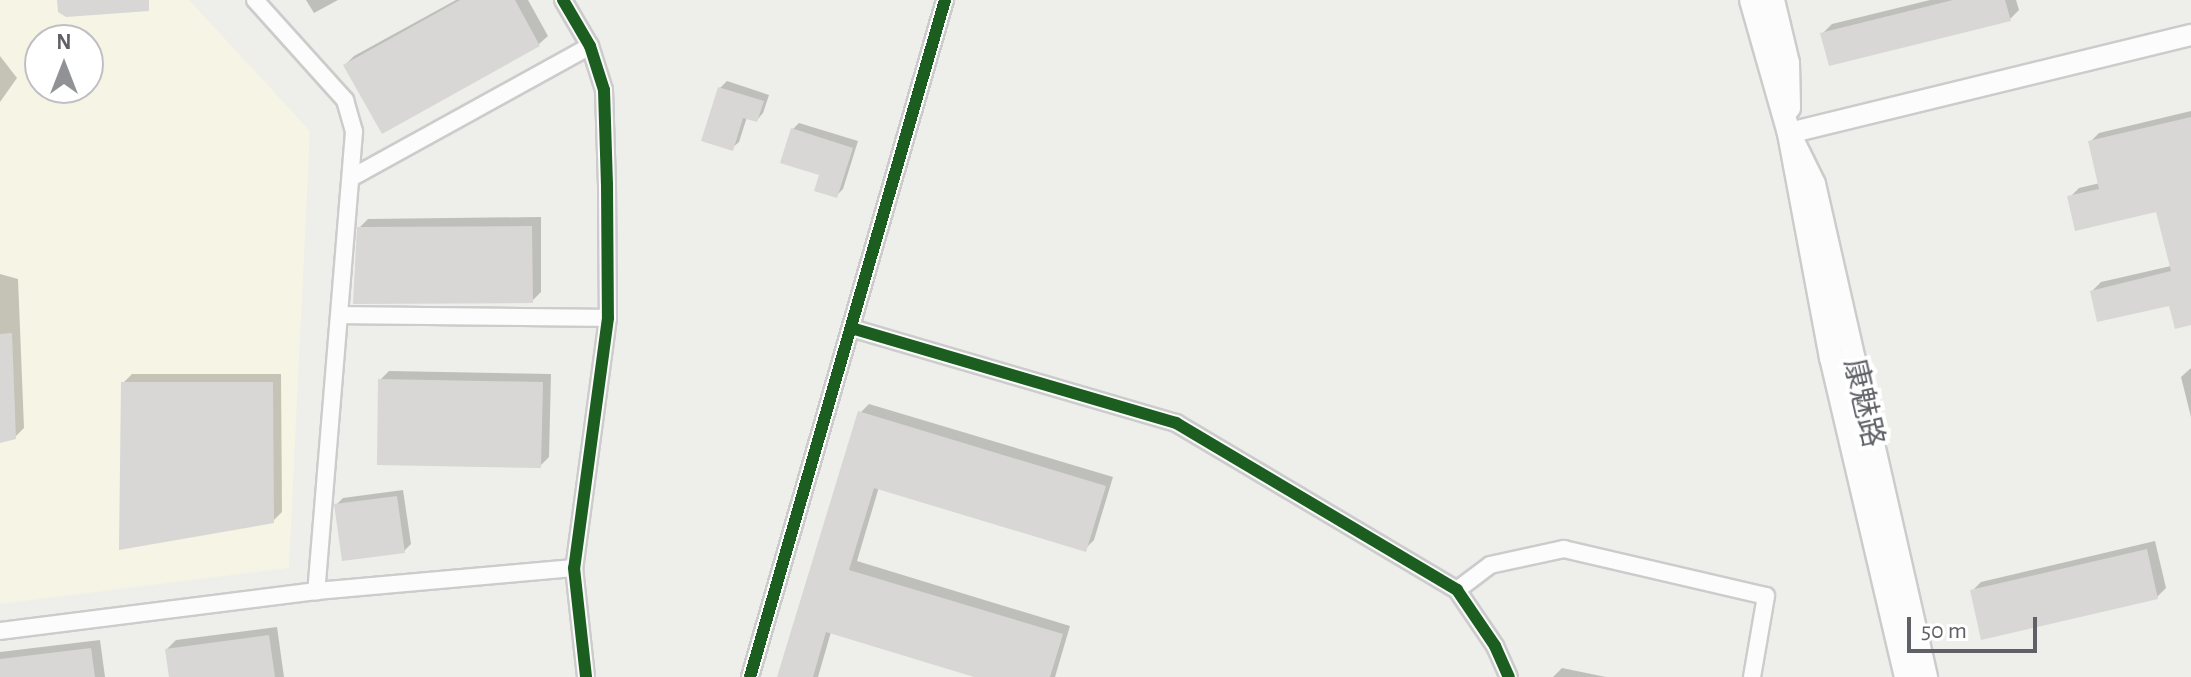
<!DOCTYPE html>
<html>
<head>
<meta charset="utf-8">
<style>
	body { margin:0 }
	#map { position:relative; width:2191px; height:677px; overflow:hidden; background:#eeeeea; font-family:"Alegreya Sans","Noto Sans SC",sans-serif }
	div>[style] { position:absolute }
	[style*='--x'] { left:calc(var(--x)*1px); top:calc(var(--y)*1px); width:calc(var(--w)*1px); rotate:calc(var(--a)*1deg) }
	.commercial>* { inset:0; background:#f6f4e4 }
	.shadow>* { inset:0; background:#0003 }
	.building>* { inset:0; background:#d8d7d5 }
	.roads { filter:drop-shadow(2px 0 #cbcccb) drop-shadow(-2px 0 #cbcccb) drop-shadow(0 2px #cbcccb) drop-shadow(0 -2px #cbcccb) }
	.minor>* { height:16px; margin:-8px; padding:0 8px; transform-origin:8px; border-radius:8px; background:#fcfcfc }
	.tertiary>* { height:20px; margin:-10px; padding:0 10px; transform-origin:10px; border-radius:10px; background:#fcfcfc }
	.secondary>* { height:22px; margin:-11px; padding:0 11px; transform-origin:11px; border-radius:11px; background:#fcfcfc }
	.cycleway>* { height:12px; margin:-6px; padding:0 6px; transform-origin:6px; border-radius:6px; background:#1b5e20 }
	span { translate:-50% -50%; white-space:nowrap; text-align:center; line-height:1.15; -webkit-text-stroke:8px #fff; paint-order:stroke }
	.street-label { font-size:30px; color:#5f6167 }
	.north { position:absolute; left:24px; top:24px; width:80px; height:80px; box-sizing:border-box; background:#fff; border:2px solid #bfc0c2; border-radius:50%; rotate:0deg; font-size:22px; font-weight:700; line-height:32px; text-align:center; color:#5f6167 }
	.north::after { content:''; display:block; margin:auto; width:28px; height:36px; background:#919295; clip-path:polygon(50% 0,100% 100%,50% 72%,0 100%) }
	.scale { position:absolute; left:1907px; top:617px; width:130px; height:36px; box-sizing:border-box; border:4px solid #5f6167; border-top:0; padding-left:10px; font-size:24px; line-height:28px; white-space:nowrap; color:#5f6167; -webkit-text-stroke:6px #fff; paint-order:stroke }
</style>
</head>
<body>
<div id="map">
	<div class="commercial">
		<i style="clip-path:polygon(evenodd,0 0,189px 0,310px 131px,289px 568px,0 604px,0 0,40px 40px,88px 40px,88px 88px,40px 88px,40px 40px)"></i>
	</div>
	<div class="shadow">
		<i style="clip-path:polygon(306px 0,338px 0,314px 13px)"></i>
		<i style="clip-path:polygon(456px 0,528px 0,548px 36px,539px 44px,383px 131px,345px 65px,354px 56px)"></i>
		<i style="clip-path:polygon(1930px 0,2016px 0,2019px 10px,2010px 19px,1823px 33px,1832px 24px)"></i>
		<i style="clip-path:polygon(0 56px,17px 78px,0 102px)"></i>
		<i style="clip-path:polygon(727px 81px,769px 95px,763px 113px,757px 120px,747px 117px,739px 142px,732px 148px,720px 88px)"></i>
		<i style="clip-path:polygon(2191px 111px,2191px 323px,2171px 303px,2092px 291px,2101px 282px,2171px 266px,2158px 210px,2070px 197px,2079px 188px,2100px 183px,2090px 142px,2099px 133px)"></i>
		<i style="clip-path:polygon(799px 123px,858px 141px,843px 189px,836px 196px,793px 129px)"></i>
		<i style="clip-path:polygon(541px 217px,541px 292px,532px 301px,359px 228px,368px 219px)"></i>
		<i style="clip-path:polygon(0 274px,18px 279px,24px 428px,15px 437px,0 441px)"></i>
		<i style="clip-path:polygon(2191px 368px,2191px 417px,2181px 377px)"></i>
		<i style="clip-path:polygon(389px 371px,551px 374px,549px 457px,540px 466px,380px 380px)"></i>
		<i style="clip-path:polygon(132px 374px,281px 374px,282px 512px,273px 521px,123px 383px)"></i>
		<i style="clip-path:polygon(869px 404px,1113px 477px,1094px 540px,1085px 549px,879px 487px,857px 561px,1070px 626px,1055px 677px,981px 677px,831px 632px,818px 677px,780px 677px,860px 413px)"></i>
		<i style="clip-path:polygon(403px 490px,411px 544px,404px 551px,336px 505px,343px 498px)"></i>
		<i style="clip-path:polygon(2155px 541px,2166px 588px,2157px 597px,1972px 591px,1981px 582px)"></i>
		<i style="clip-path:polygon(277px 627px,284px 677px,171px 677px,167px 649px,176px 640px)"></i>
		<i style="clip-path:polygon(100px 640px,105px 677px,0 677px,0 652px)"></i>
		<i style="clip-path:polygon(1562px 668px,1606px 677px,1553px 677px)"></i>
	</div>
	<div class="building">
		<i style="clip-path:polygon(57px 0,149px 0,149px 11px,66px 17px,58px 12px)"></i>
		<i style="clip-path:polygon(460px 0,515px 0,540px 46px,382px 134px,343px 65px)"></i>
		<i style="clip-path:polygon(1953px 0,2005px 0,2011px 21px,1829px 66px,1820px 33px)"></i>
		<i style="clip-path:polygon(718px 87px,764px 101px,757px 122px,743px 118px,733px 151px,701px 141px)"></i>
		<i style="clip-path:polygon(2191px 117px,2191px 325px,2175px 329px,2169px 306px,2097px 322px,2090px 291px,2171px 271px,2156px 212px,2075px 231px,2067px 196px,2099px 189px,2088px 141px)"></i>
		<i style="clip-path:polygon(791px 128px,853px 148px,837px 198px,814px 191px,819px 175px,780px 163px)"></i>
		<i style="clip-path:polygon(532px 226px,533px 303px,353px 304px,357px 227px)"></i>
		<i style="clip-path:polygon(12px 333px,16px 439px,0 443px,0 334px)"></i>
		<i style="clip-path:polygon(378px 379px,543px 382px,541px 468px,377px 465px)"></i>
		<i style="clip-path:polygon(121px 382px,273px 382px,274px 523px,119px 550px)"></i>
		<i style="clip-path:polygon(858px 411px,1106px 486px,1086px 552px,874px 488px,849px 570px,1063px 634px,1050px 677px,974px 677px,826px 632px,813px 677px,777px 677px)"></i>
		<i style="clip-path:polygon(397px 496px,405px 553px,342px 561px,334px 504px)"></i>
		<i style="clip-path:polygon(2147px 549px,2158px 599px,1981px 640px,1970px 590px)"></i>
		<i style="clip-path:polygon(269px 635px,275px 677px,169px 677px,165px 649px)"></i>
		<i style="clip-path:polygon(91px 648px,95px 677px,0 677px,0 659px)"></i>
	</div>
	<div class="roads">
		<div class="minor">
			<i style="--x:255;--y:0;--w:135;--a:48"></i>
			<i style="--x:345;--y:100;--w:33;--a:74"></i>
			<i style="--x:354;--y:132;--w:461;--a:94.7"></i>
			<i style="--x:563;--y:0;--w:53;--a:59.6"></i>
			<i style="--x:590;--y:46;--w:46;--a:72.3"></i>
			<i style="--x:604;--y:90;--w:94;--a:88.2"></i>
			<i style="--x:607;--y:184;--w:134;--a:89.6"></i>
			<i style="--x:608;--y:318;--w:252;--a:97.7"></i>
			<i style="--x:574;--y:568;--w:110;--a:83.7"></i>
			<i style="--x:351;--y:178;--w:273;--a:-28.9"></i>
			<i style="--x:340;--y:315;--w:268;--a:0.6"></i>
			<i style="--x:851;--y:328;--w:339;--a:16.3"></i>
			<i style="--x:1176;--y:423;--w:327;--a:30.7"></i>
			<i style="--x:1457;--y:590;--w:68;--a:55.8"></i>
			<i style="--x:1495;--y:646;--w:34;--a:66"></i>
			<i style="--x:1457;--y:590;--w:41;--a:-37.1"></i>
			<i style="--x:1490;--y:565;--w:76;--a:-12.2"></i>
			<i style="--x:1564;--y:549;--w:207;--a:13.1"></i>
			<i style="--x:1766;--y:596;--w:82;--a:99.8"></i>
			<i style="--x:0;--y:631;--w:319;--a:-7.2"></i>
			<i style="--x:316;--y:591;--w:259;--a:-5.1"></i>
			<i style="--x:750;--y:677;--w:705;--a:-73.93"></i>
		</div>
		<div class="tertiary">
			<i style="--x:1789;--y:133;--w:414;--a:-13.7"></i>
		</div>
		<div class="secondary">
			<i style="--x:1751;--y:0;--w:138;--a:74.1"></i>
			<i style="--x:1773;--y:0;--w:65;--a:76.6"></i>
			<i style="--x:1788;--y:63;--w:45;--a:88.7"></i>
			<i style="--x:1906;--y:677;--w:328;--a:-103.2"></i>
			<i style="--x:1831;--y:358;--w:229;--a:-100.6"></i>
			<i style="--x:1789;--y:133;--w:57;--a:63.9"></i>
			<i style="--x:1814;--y:184;--w:506;--a:77.2"></i>
		</div>
	</div>
	<div class="cycleway">
		<i style="--x:563;--y:0;--w:53;--a:59.6"></i>
		<i style="--x:590;--y:46;--w:46;--a:72.3"></i>
		<i style="--x:604;--y:90;--w:94;--a:88.2"></i>
		<i style="--x:607;--y:184;--w:134;--a:89.6"></i>
		<i style="--x:608;--y:318;--w:252;--a:97.7"></i>
		<i style="--x:574;--y:568;--w:110;--a:83.7"></i>
		<i style="--x:851;--y:328;--w:339;--a:16.3"></i>
		<i style="--x:1176;--y:423;--w:327;--a:30.7"></i>
		<i style="--x:1457;--y:590;--w:68;--a:55.8"></i>
		<i style="--x:1495;--y:646;--w:34;--a:66"></i>
		<i style="--x:750;--y:677;--w:705;--a:-73.93"></i>
	</div>
	<div class="street-label">
		<span style="left:1863px;top:403px;rotate:77deg">康魅路</span>
	</div>
	<div class="north">N</div>
	<div class="scale">50 m</div>
</div>
</body>
</html>
